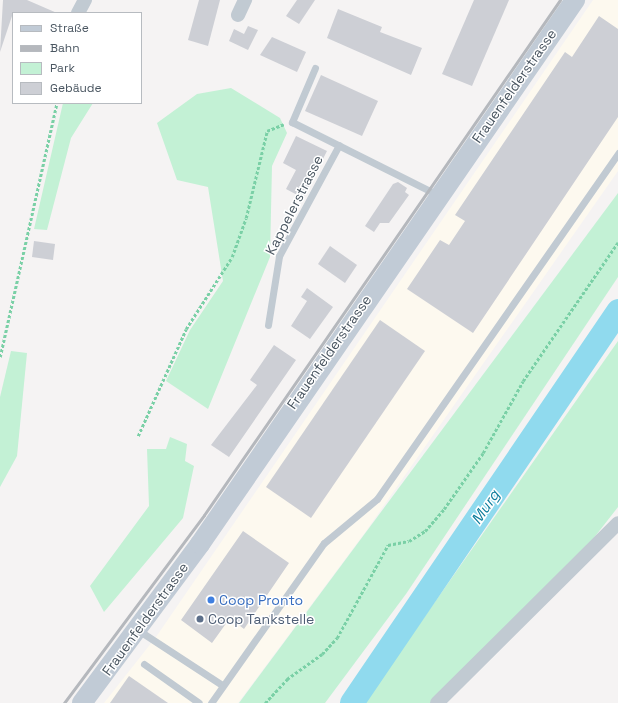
<!DOCTYPE html>
<html>
<head>
<meta charset="utf-8">
<style>
	body { margin:0 }
	#map { position:relative; width:618px; height:703px; overflow:hidden; background:#f5f3f3; font-family:"Space Grotesk",sans-serif }
	div>[style] { position:absolute }
	[style*='--x'] { left:calc(var(--x)*1px); top:calc(var(--y)*1px); width:calc(var(--w)*1px); rotate:calc(var(--a)*1deg) }
	.commercial>* { inset:0; background:#fdf9ef }
	.green>* { inset:0; background:#c3f1d5 }
	.river>* { height:24px; margin:-12px; padding:0 12px; transform-origin:12px; border-radius:12px; background:#90daee }
	.building>* { inset:0; background:#cdcfd5 }
	.path>* { height:2.5px; margin-top:-1.25px; transform-origin:0; background:repeating-linear-gradient(90deg,#7ad0a6 0 3px,transparent 0 5px) }
	.lane>* { height:7px; margin:-3.5px; padding:0 3.5px; transform-origin:3.5px; border-radius:3.5px; background:#c1cad2 }
	.street>* { height:14px; margin:-7px; padding:0 7px; transform-origin:7px; border-radius:7px; background:#c1cad2 }
	.secondary>* { height:20px; margin:-10px; padding:0 10px; transform-origin:10px; border-radius:10px; background:#c1cbd6 }
	.rail>* { height:3px; margin:-1.5px; padding:0 1.5px; transform-origin:1.5px; border-radius:1.5px; background:#b5b8bd }
	.dots>* { width:11px; height:11px; translate:-50% -50%; box-sizing:border-box; border:2px solid #fff; border-radius:50% }
	span { translate:-50% -50%; white-space:nowrap; text-align:center; line-height:1.15; -webkit-text-stroke:3px #fff; paint-order:stroke }
	.street-label { font-size:14px; color:#4a5661 }
	.shop-label { font-size:14px; color:#366cbe }
	.left { translate:0 -50%; text-align:left }
	.service-label { font-size:14px; color:#4e5e75 }
	.water-label { font-size:15px; color:#0c7c9b; font-style:italic }
	.legend { position:absolute; left:12px; top:12px; width:130px; height:92px; box-sizing:border-box; background:#fff; border:1px solid #b7bbc0; margin:0; padding:5px 7px; list-style:none; font-size:12px; color:#4a5661 }
	.legend li { display:flex; align-items:center; gap:8px; height:20px }
	.legend b { width:20px; border:1px solid #b7bbc0 }
</style>
</head>
<body>
<div id="map">
	<div class="commercial">
		<i style="clip-path:polygon(593px 0,618px 0,618px 171px,366px 531px,238px 703px,104px 703px,156px 637px)"></i>
	</div>
	<div class="green">
		<i style="clip-path:polygon(231px 88px,280px 118px,287px 133px,272px 166px,270px 257px,208px 409px,166px 381px,190px 330px,223px 281px,208px 187px,177px 180px,157px 123px,197px 94px)"></i>
		<i style="clip-path:polygon(63px 103px,93px 103px,71px 138px,47px 230px,34px 229px)"></i>
		<i style="clip-path:polygon(618px 193px,618px 277px,406px 594px,325px 703px,239px 703px)"></i>
		<i style="clip-path:polygon(618px 341px,618px 507px,568px 571px,431px 703px,364px 703px)"></i>
		<i style="clip-path:polygon(11px 351px,27px 353px,17px 456px,0 487px,0 397px)"></i>
		<i style="clip-path:polygon(170px 437px,187px 444px,185px 461px,194px 466px,183px 518px,104px 612px,90px 586px,149px 506px,147px 449px,166px 449px)"></i>
	</div>
	<div class="river">
		<i style="--x:352;--y:703;--w:474;--a:-55.8"></i>
	</div>
	<div class="building">
		<i style="clip-path:polygon(3px 0,27px 0,57px 13px,13px 13px,0 52px)"></i>
		<i style="clip-path:polygon(199px 0,220px 0,208px 46px,188px 40px)"></i>
		<i style="clip-path:polygon(297px 0,315px 0,299px 24px,286px 16px)"></i>
		<i style="clip-path:polygon(474px 0,509px 0,472px 86px,442px 74px)"></i>
		<i style="clip-path:polygon(338px 9px,382px 27px,380px 32px,422px 48px,411px 75px,327px 38px)"></i>
		<i style="clip-path:polygon(599px 16px,618px 29px,618px 117px,473px 333px,407px 289px,440px 240px,449px 245px,465px 221px,455px 215px,565px 52px,572px 57px)"></i>
		<i style="clip-path:polygon(248px 26px,258px 30px,248px 50px,229px 41px,234px 29px,244px 34px)"></i>
		<i style="clip-path:polygon(272px 37px,306px 52px,297px 72px,260px 55px)"></i>
		<i style="clip-path:polygon(321px 75px,378px 101px,362px 136px,305px 111px)"></i>
		<i style="clip-path:polygon(296px 136px,327px 151px,303px 198px,286px 189px,296px 170px,283px 163px)"></i>
		<i style="clip-path:polygon(398px 182px,407px 188px,405px 192px,409px 195px,389px 223px,380px 223px,374px 232px,365px 226px,393px 184px)"></i>
		<i style="clip-path:polygon(34px 241px,55px 244px,53px 260px,32px 257px)"></i>
		<i style="clip-path:polygon(330px 246px,357px 265px,345px 283px,318px 264px)"></i>
		<i style="clip-path:polygon(307px 288px,333px 307px,310px 339px,291px 326px,307px 301px,301px 297px)"></i>
		<i style="clip-path:polygon(380px 320px,425px 351px,311px 518px,266px 487px)"></i>
		<i style="clip-path:polygon(274px 345px,296px 360px,229px 457px,211px 445px,257px 385px,250px 380px)"></i>
		<i style="clip-path:polygon(243px 531px,289px 563px,244px 629px,230px 618px,212px 643px,181px 620px)"></i>
		<i style="clip-path:polygon(129px 676px,168px 703px,110px 703px)"></i>
	</div>
	<div class="path">
		<i style="--x:0;--y:357;--w:260;--a:-77.4"></i>
		<i style="--x:138;--y:436;--w:117;--a:-65.8"></i>
		<i style="--x:186;--y:329;--w:85;--a:-57.4"></i>
		<i style="--x:232;--y:257;--w:41;--a:-70.3"></i>
		<i style="--x:246;--y:218;--w:89;--a:-76.4"></i>
		<i style="--x:267;--y:131;--w:18;--a:-22"></i>
		<i style="--x:265;--y:703;--w:33;--a:-47"></i>
		<i style="--x:287;--y:679;--w:43;--a:-35.5"></i>
		<i style="--x:322;--y:654;--w:22;--a:-47"></i>
		<i style="--x:337;--y:638;--w:106;--a:-61.3"></i>
		<i style="--x:388;--y:545;--w:21;--a:-11"></i>
		<i style="--x:409;--y:541;--w:19;--a:-32"></i>
		<i style="--x:425;--y:531;--w:29;--a:-49"></i>
		<i style="--x:444;--y:509;--w:68;--a:-55.1"></i>
		<i style="--x:483;--y:453;--w:82;--a:-60.9"></i>
		<i style="--x:523;--y:381;--w:168;--a:-55.6"></i>
	</div>
	<div class="lane">
		<i style="--x:315;--y:68;--w:59;--a:113.1"></i>
		<i style="--x:292;--y:122;--w:163;--a:26.6"></i>
		<i style="--x:268;--y:325;--w:70;--a:-80.9"></i>
		<i style="--x:279;--y:256;--w:126;--a:-61.6"></i>
		<i style="--x:138;--y:630;--w:100;--a:33.2"></i>
		<i style="--x:144;--y:664;--w:67;--a:35.3"></i>
		<i style="--x:211;--y:703;--w:196;--a:-54.8"></i>
		<i style="--x:324;--y:543;--w:69;--a:-39.7"></i>
		<i style="--x:377;--y:499;--w:422;--a:-55.1"></i>
	</div>
	<div class="street">
		<i style="--x:78;--y:13;--w:15;--a:-62"></i>
		<i style="--x:238;--y:15;--w:17;--a:-65"></i>
		<i style="--x:437;--y:703;--w:255;--a:-44.8"></i>
	</div>
	<div class="secondary">
		<i style="--x:82;--y:703;--w:198;--a:-53.4"></i>
		<i style="--x:200;--y:544;--w:661;--a:-55.42"></i>
	</div>
	<div class="rail">
		<i style="--x:64;--y:703;--w:234;--a:-53.3"></i>
		<i style="--x:204;--y:515;--w:626;--a:-55.35"></i>
	</div>
	<div class="dots">
		<i style="left:211px;top:600px;background:#3f7fe0"></i>
		<i style="left:200px;top:619px;background:#5c6f8a"></i>
	</div>
	<div class="street-label">
		<span style="left:514px;top:86px;rotate:-55deg">Frauenfelderstrasse</span>
		<span style="left:294px;top:205px;rotate:-63deg">Kappelerstrasse</span>
		<span style="left:329px;top:352px;rotate:-55deg">Frauenfelderstrasse</span>
		<span style="left:145px;top:619px;rotate:-54deg">Frauenfelderstrasse</span>
	</div>
	<div class="shop-label">
		<span class="left" style="left:219px;top:600px">Coop Pronto</span>
	</div>
	<div class="service-label">
		<span class="left" style="left:208px;top:619px">Coop Tankstelle</span>
	</div>
	<div class="water-label">
		<span style="left:485px;top:507px;rotate:-56deg">Murg</span>
	</div>
	<ul class="legend">
	<li><b style="height:5px;background:#c1cbd6"></b>Straße</li>
	<li><b style="height:5px;background:#b5b8bd"></b>Bahn</li>
	<li><b style="height:11px;background:#c3f1d5"></b>Park</li>
	<li><b style="height:11px;background:#cdcfd5"></b>Gebäude</li>
	</ul>
</div>
</body>
</html>
